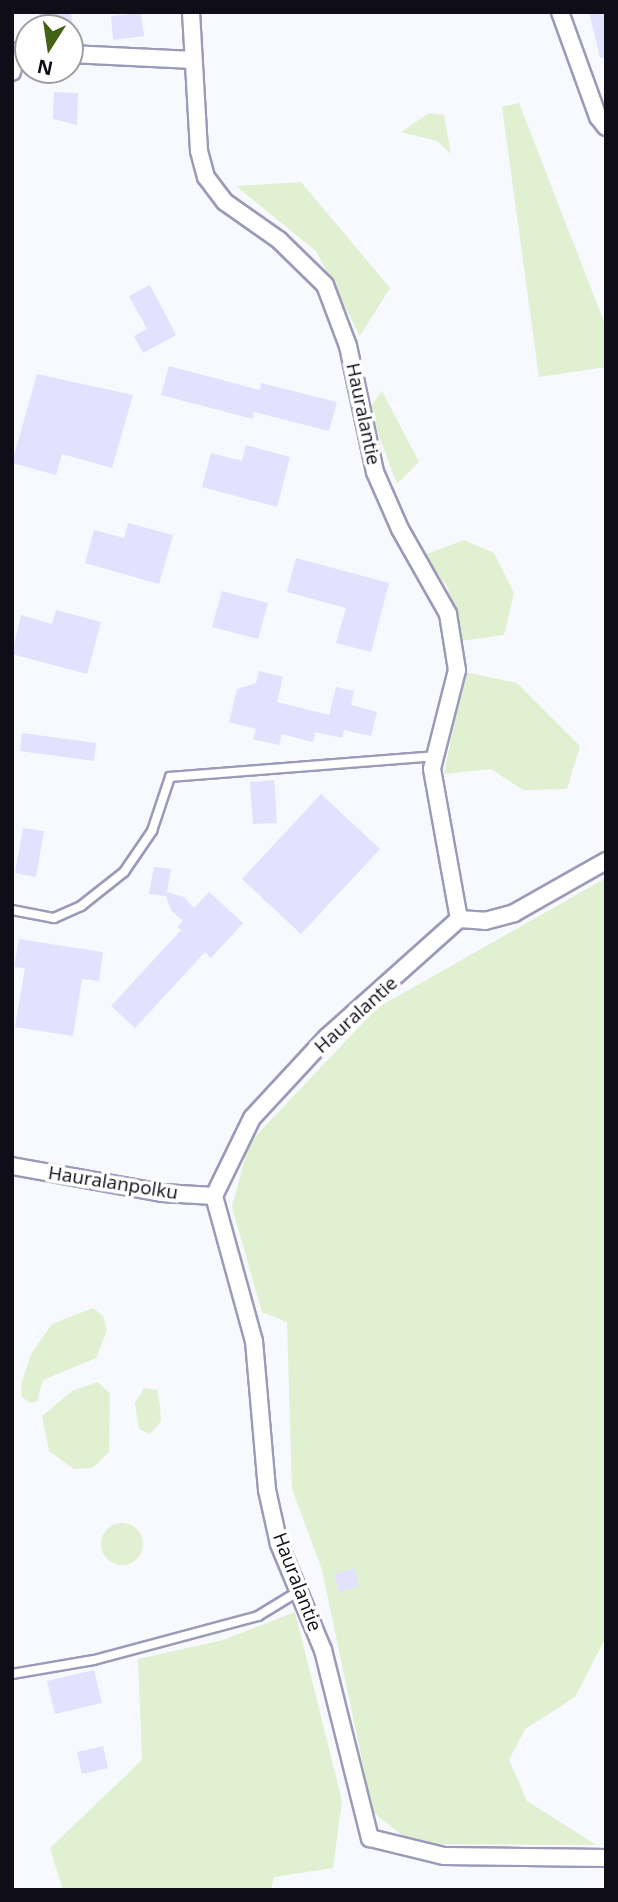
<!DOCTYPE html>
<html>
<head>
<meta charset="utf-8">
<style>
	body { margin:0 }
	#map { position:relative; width:618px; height:1902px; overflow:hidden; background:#f8f8ff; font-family:"Open Sans",sans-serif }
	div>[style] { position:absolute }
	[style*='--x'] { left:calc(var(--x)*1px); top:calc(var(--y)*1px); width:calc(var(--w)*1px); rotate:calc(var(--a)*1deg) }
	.green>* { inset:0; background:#e0f0d0 }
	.round { border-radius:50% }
	.building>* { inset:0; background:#e2e2fe }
	.roads { filter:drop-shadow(2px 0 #9b9ab9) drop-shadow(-2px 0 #9b9ab9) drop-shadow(0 2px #9b9ab9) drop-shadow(0 -2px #9b9ab9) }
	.lane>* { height:8px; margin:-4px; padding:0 4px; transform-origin:4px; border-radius:4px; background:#fff }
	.street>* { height:16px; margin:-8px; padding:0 8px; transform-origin:8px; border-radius:8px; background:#fff }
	span { translate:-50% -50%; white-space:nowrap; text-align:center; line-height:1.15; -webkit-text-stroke:7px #fff; paint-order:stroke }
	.street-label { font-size:19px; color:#0e0d18 }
	.frame { position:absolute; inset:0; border:14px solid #0e0d18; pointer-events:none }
	.north { position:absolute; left:14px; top:14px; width:70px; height:70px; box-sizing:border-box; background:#fff; border:2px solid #9f9ea3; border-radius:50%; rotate:192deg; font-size:19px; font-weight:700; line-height:28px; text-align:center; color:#0e0d18 }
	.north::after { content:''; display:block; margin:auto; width:24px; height:32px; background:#446215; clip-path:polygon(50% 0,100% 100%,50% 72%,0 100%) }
</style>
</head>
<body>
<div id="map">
	<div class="green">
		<i style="clip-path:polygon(519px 103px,606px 327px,606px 367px,539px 377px,502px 107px)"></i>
		<i style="clip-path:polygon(429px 113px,444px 115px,451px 154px,437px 141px,401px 132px)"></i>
		<i style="clip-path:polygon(301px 182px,390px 288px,360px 336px,316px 251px,236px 186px)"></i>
		<i style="clip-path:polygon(382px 391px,419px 462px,397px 484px,369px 409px)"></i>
		<i style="clip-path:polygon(464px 540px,494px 553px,514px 593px,504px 635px,460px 641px,448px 588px,424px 555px)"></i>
		<i style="clip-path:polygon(465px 672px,517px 683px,580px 746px,567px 789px,523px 790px,491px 769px,444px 774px)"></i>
		<i style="clip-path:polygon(606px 878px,606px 1637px,575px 1697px,525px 1729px,509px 1760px,527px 1801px,596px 1845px,413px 1844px,373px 1812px,322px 1570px,292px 1489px,287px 1322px,262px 1312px,232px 1207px,249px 1143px,377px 1008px)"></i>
		<i style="clip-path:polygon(93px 1308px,103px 1316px,107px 1330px,96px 1358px,43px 1380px,37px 1401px,30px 1403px,22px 1397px,21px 1385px,31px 1354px,52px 1324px)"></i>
		<i style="clip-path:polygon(97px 1382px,110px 1393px,109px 1452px,93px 1468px,74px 1469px,49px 1451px,42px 1416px,72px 1391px)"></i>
		<i style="clip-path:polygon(144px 1388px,157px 1390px,160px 1406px,161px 1421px,150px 1434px,139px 1429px,135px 1403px)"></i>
		<i class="round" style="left:101px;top:1523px;width:42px;height:42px"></i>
		<i style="clip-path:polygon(295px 1612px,342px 1801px,333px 1868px,274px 1877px,271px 1890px,63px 1890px,50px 1848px,142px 1760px,138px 1659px,223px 1640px)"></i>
	</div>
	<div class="building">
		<i style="clip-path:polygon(40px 12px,71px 12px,73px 28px,42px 28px)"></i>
		<i style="clip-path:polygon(589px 12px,606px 12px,606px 57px,600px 58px)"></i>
		<i style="clip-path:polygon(141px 13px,144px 36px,113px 40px,111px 16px)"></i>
		<i style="clip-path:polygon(54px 92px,78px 93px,77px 125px,53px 119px)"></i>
		<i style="clip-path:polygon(150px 285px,176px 335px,143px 353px,134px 336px,147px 329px,129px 296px)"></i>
		<i style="clip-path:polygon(169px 366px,260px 390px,261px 383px,337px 402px,329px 431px,254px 412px,253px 419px,161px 395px)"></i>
		<i style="clip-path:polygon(37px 374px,133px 395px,112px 468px,62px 454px,56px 475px,12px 463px)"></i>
		<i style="clip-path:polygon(246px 445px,290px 457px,277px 507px,202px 487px,211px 453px,242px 461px)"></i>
		<i style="clip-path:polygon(128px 523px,173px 535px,159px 584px,85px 563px,94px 530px,124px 538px)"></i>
		<i style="clip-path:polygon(296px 558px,389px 583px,371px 652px,336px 643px,346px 608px,287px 592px)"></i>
		<i style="clip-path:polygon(222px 591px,268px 603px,258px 639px,212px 627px)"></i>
		<i style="clip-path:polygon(56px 610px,101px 622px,87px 674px,12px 654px,21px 615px,52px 624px)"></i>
		<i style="clip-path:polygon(259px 671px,283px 677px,277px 702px,329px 715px,336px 687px,354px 691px,351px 705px,377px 712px,371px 736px,344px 730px,342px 738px,315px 732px,313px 742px,282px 734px,279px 745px,253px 739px,256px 729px,229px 722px,237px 689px,256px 683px)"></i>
		<i style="clip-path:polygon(22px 733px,96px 743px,94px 761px,20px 751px)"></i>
		<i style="clip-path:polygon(274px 780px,277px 823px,253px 824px,250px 782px)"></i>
		<i style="clip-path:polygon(321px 794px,380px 849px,301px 934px,242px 879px)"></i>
		<i style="clip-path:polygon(23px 828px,44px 831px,36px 877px,15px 873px)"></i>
		<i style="clip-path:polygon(154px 867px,171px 869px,167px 892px,184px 897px,194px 908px,209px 892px,243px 923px,211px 958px,205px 952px,135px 1028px,111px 1006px,181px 930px,177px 927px,183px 921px,171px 910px,166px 896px,149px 894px)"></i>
		<i style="clip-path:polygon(19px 939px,103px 952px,99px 981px,82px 979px,73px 1036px,15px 1027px,25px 968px,14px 967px)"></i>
		<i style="clip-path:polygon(354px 1568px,359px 1586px,339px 1592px,334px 1574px)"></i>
		<i style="clip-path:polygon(94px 1670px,102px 1703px,55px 1714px,47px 1681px)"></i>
		<i style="clip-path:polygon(103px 1746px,108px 1768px,82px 1774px,77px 1752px)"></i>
	</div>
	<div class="roads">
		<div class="lane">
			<i style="--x:12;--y:910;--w:43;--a:10.8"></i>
			<i style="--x:54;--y:918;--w:30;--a:-24"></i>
			<i style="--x:81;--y:906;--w:55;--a:-38.3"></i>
			<i style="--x:124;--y:872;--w:50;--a:-55.7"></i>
			<i style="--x:152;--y:831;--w:57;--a:-71.6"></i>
			<i style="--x:170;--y:777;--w:267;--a:-4.5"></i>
			<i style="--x:12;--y:1674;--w:83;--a:-9.7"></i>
			<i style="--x:94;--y:1660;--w:170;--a:-15"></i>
			<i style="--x:258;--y:1616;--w:48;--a:-31.4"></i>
		</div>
		<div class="street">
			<i style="--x:191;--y:12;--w:139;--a:86.7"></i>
			<i style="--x:199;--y:151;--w:27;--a:75"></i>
			<i style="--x:206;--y:177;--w:31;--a:53"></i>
			<i style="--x:225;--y:202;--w:66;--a:35.1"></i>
			<i style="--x:279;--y:240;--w:64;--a:44.4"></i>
			<i style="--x:325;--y:285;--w:65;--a:69.3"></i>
			<i style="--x:348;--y:346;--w:129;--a:77.9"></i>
			<i style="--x:375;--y:472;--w:62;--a:66.3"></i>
			<i style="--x:400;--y:529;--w:98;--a:60.5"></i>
			<i style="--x:448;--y:614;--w:57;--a:80.9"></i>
			<i style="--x:457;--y:670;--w:102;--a:104.2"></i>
			<i style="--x:432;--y:769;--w:152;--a:79.8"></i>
			<i style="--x:560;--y:12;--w:112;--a:70.1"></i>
			<i style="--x:598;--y:117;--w:13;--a:51"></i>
			<i style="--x:70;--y:54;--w:123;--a:2.8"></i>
			<i style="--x:12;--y:72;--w:21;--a:-76"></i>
			<i style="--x:459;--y:919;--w:177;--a:138.2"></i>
			<i style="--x:327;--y:1037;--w:110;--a:132.8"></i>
			<i style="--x:252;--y:1118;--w:87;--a:116"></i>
			<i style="--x:214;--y:1196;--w:150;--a:74.6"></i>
			<i style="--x:254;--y:1341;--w:150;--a:85"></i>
			<i style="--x:267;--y:1490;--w:55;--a:77.5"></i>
			<i style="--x:279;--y:1544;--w:115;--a:67.5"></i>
			<i style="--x:323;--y:1650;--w:194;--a:76"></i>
			<i style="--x:370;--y:1838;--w:76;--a:13.7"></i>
			<i style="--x:444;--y:1856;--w:162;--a:0.7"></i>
			<i style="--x:459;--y:919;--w:26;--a:4"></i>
			<i style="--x:485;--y:921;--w:30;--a:-15"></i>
			<i style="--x:514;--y:913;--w:106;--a:-29.5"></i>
			<i style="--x:12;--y:1166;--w:152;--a:10.2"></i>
			<i style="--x:162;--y:1193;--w:52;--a:3.3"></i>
		</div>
	</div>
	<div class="street-label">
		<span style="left:363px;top:414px;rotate:78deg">Hauralantie</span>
		<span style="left:356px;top:1015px;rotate:-42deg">Hauralantie</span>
		<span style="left:113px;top:1183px;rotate:9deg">Hauralanpolku</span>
		<span style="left:297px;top:1582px;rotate:69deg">Hauralantie</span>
	</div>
	<div class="frame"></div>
	<div class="north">N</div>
</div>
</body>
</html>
